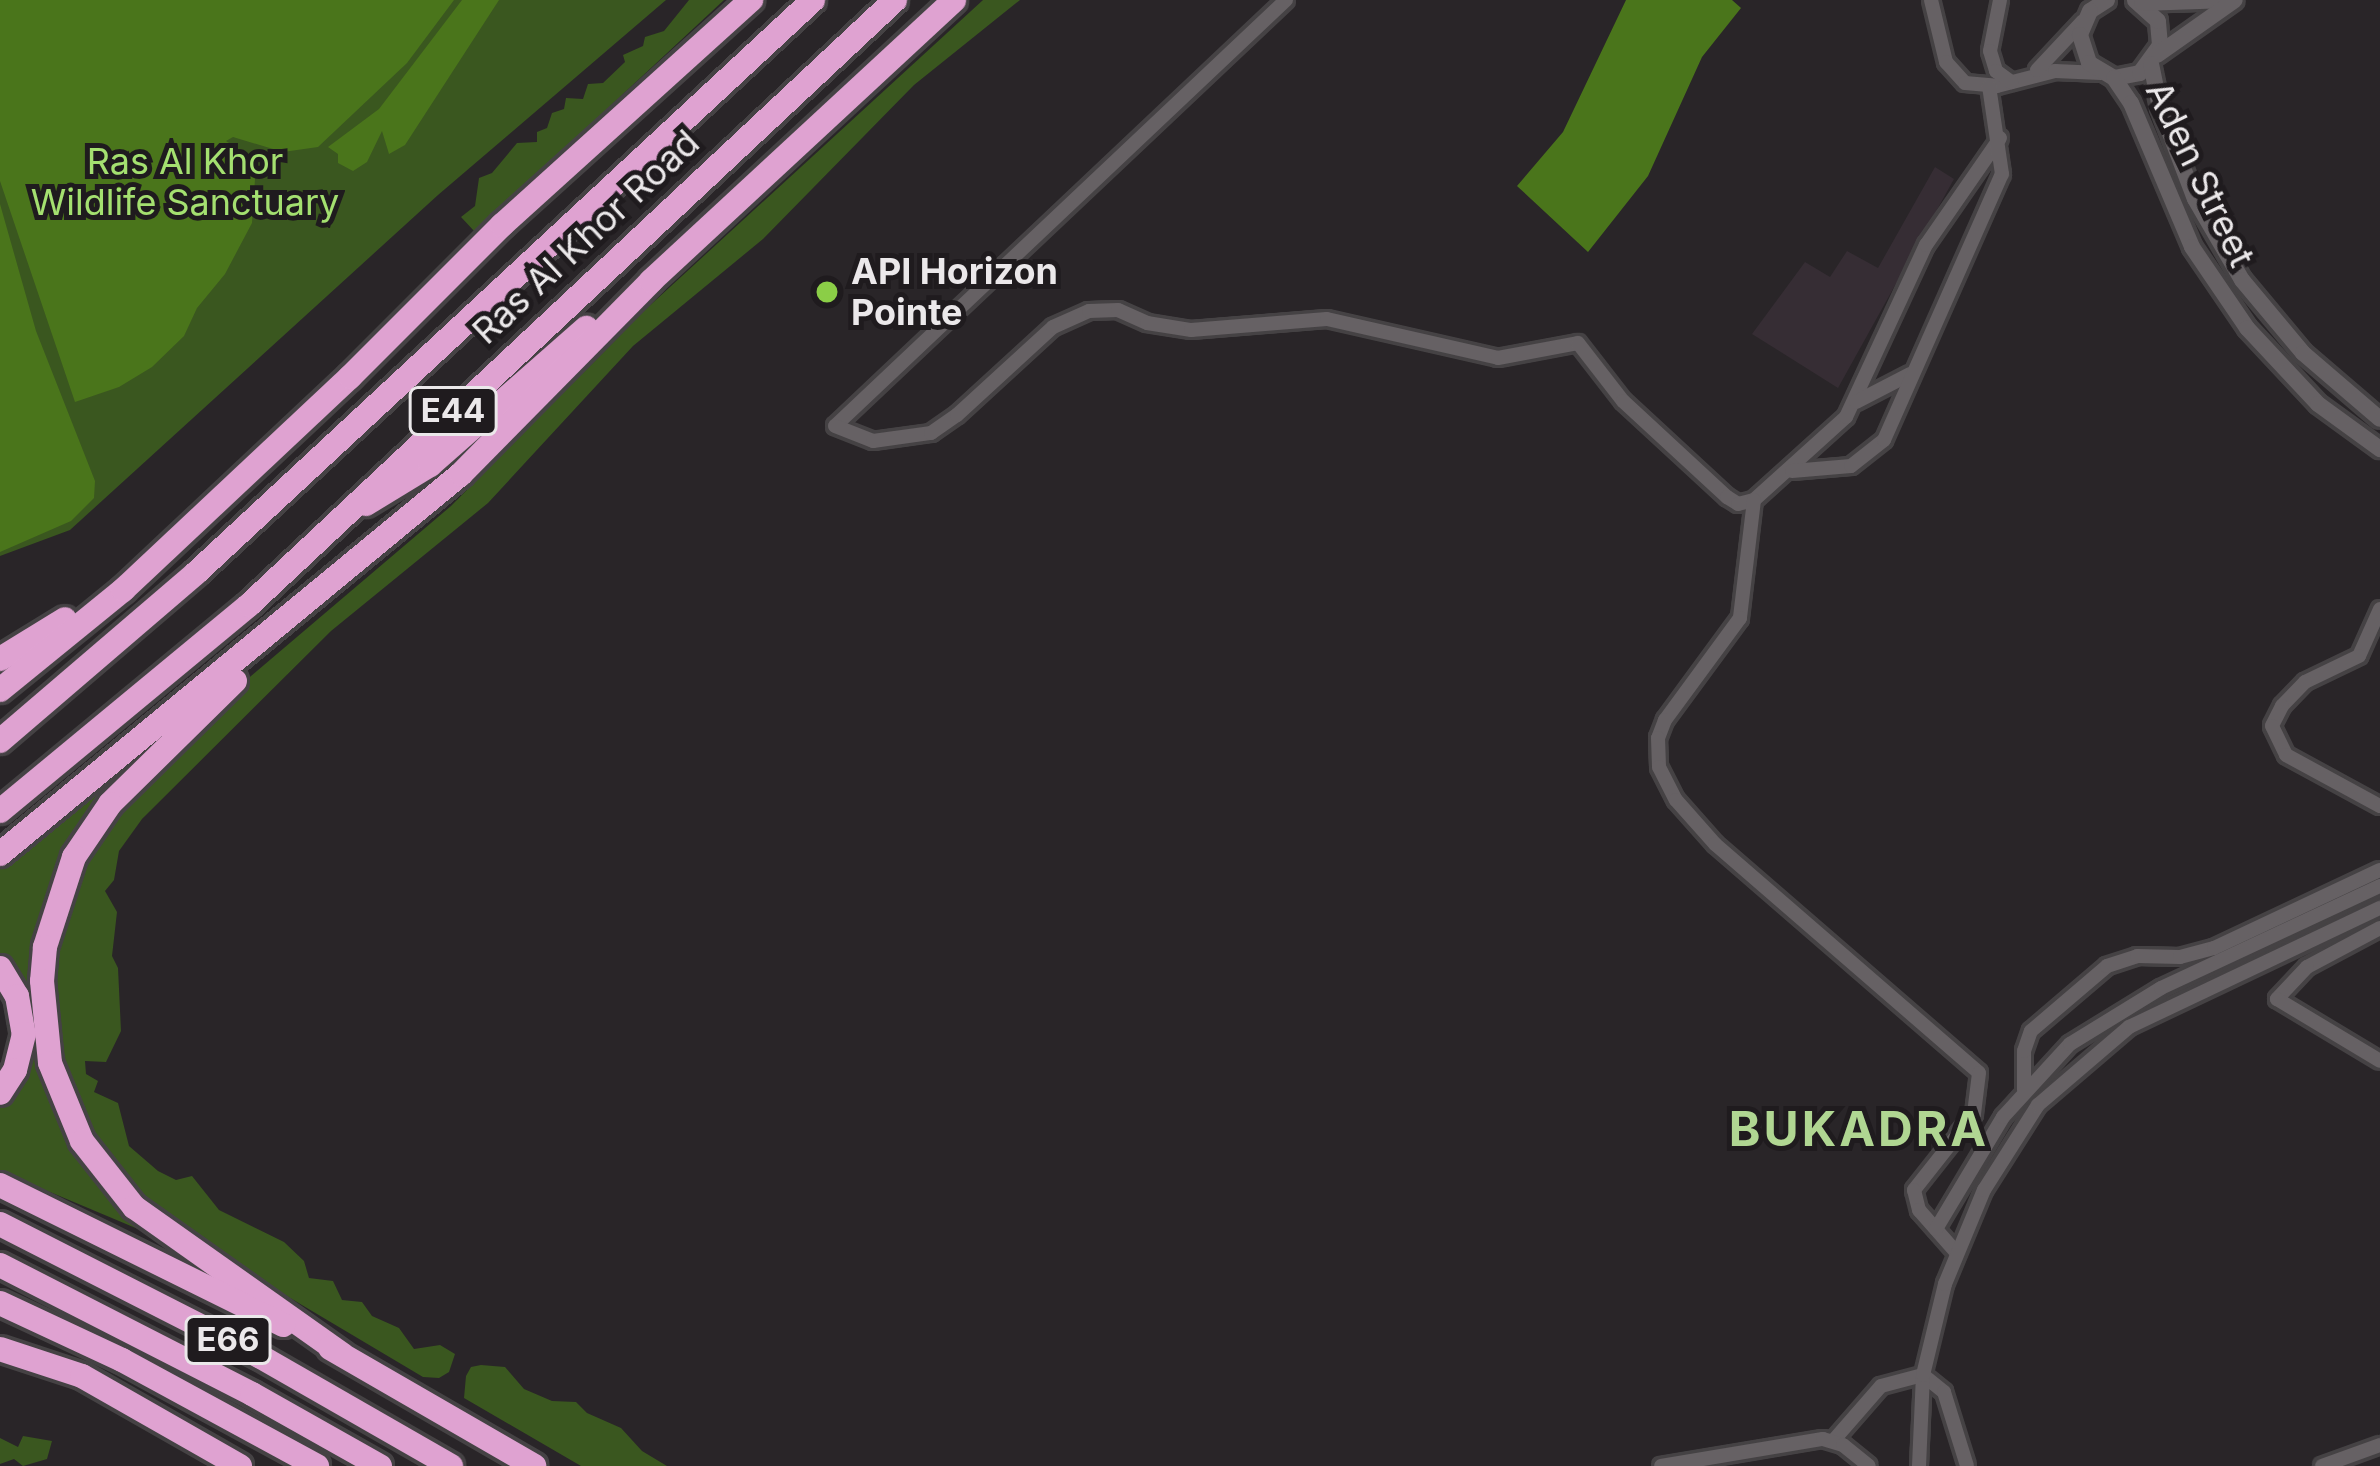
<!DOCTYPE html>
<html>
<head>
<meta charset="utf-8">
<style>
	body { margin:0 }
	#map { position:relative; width:2380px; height:1466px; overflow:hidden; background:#292528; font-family:Inter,sans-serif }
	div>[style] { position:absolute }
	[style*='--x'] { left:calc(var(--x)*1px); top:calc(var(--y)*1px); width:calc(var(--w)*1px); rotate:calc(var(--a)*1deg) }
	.built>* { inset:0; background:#362d34 }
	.green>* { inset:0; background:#3a571f }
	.water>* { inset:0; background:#4a751b }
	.roads { filter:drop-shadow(3px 0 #454244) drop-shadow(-3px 0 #454244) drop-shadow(0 3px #454244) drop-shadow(0 -3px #454244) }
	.minor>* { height:14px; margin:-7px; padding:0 7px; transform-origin:7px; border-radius:7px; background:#666164 }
	.tertiary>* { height:16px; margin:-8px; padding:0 8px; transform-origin:8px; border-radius:8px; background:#666164 }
	.motorway>* { height:24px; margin:-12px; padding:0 12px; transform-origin:12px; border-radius:12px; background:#dfa2d1 }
	.dots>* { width:33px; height:33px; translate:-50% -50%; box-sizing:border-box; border:6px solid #1f1b1e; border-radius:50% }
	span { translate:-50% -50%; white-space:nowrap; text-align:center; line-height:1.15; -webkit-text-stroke:10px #1f1b1e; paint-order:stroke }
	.shield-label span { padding:3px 9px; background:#1f1b1e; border:3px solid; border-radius:9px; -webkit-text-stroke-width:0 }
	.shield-label { font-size:33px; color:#ebe8ea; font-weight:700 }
	.park-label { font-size:36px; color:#a4e070 }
	.street-label { font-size:36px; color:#ebe8ea }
	.poi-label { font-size:36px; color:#ebe8ea; font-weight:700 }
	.left { translate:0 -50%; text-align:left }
	.district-label { font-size:48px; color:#b0d692; font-weight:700; letter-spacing:3px }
</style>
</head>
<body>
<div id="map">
	<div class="built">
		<i style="clip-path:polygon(1935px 167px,1954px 179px,1838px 388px,1752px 334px,1805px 262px,1830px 277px,1847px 251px,1878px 268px)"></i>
	</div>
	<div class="green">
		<i style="clip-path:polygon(0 0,666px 0,438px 195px,70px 530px,0 556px)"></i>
		<i style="clip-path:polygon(689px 0,724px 0,475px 232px,461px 217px,475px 206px,479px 178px,492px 173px,517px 143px,537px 142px,537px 132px,547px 128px,552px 113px,564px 109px,566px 98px,583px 99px,588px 84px,603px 83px,625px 62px,623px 55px,643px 46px,645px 37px,664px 31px)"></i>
		<i style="clip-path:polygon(983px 0,1020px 0,914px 85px,763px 239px,633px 346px,488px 503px,331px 631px,142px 819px,119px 851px,114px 880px,105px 891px,117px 912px,112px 956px,118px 968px,121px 1031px,106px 1062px,85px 1061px,86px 1074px,98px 1081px,94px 1092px,118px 1103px,129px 1146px,158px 1171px,176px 1180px,192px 1176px,219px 1210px,284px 1242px,304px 1261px,309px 1278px,333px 1281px,342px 1300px,362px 1302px,372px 1316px,399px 1328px,414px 1349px,440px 1345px,455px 1354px,449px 1372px,439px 1378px,423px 1377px,181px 1233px,136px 1195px,94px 1140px,63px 1062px,56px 1025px,57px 951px,77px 872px,113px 813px,244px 682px,451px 506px,646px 309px)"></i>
		<i style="clip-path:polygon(119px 775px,86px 819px,35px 1006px,30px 1006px,0 956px,0 869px)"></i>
		<i style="clip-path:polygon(32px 1034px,140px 1224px,138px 1229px,0 1171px,0 1108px,19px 1083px)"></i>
		<i style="clip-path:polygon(481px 1365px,505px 1367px,524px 1389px,552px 1401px,576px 1402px,587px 1413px,621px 1428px,642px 1451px,667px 1466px,581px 1466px,464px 1398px,466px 1376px,471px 1367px)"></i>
		<i style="clip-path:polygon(23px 1436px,52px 1441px,47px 1459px,23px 1466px,14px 1459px,0 1464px,0 1438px,18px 1447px)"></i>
	</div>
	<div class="water">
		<i style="clip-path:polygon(0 0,454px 0,407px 63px,318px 147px,283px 152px,233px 137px,226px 141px,252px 158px,255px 179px,252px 223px,225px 274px,197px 308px,184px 336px,152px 367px,119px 387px,75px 402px,0 181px)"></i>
		<i style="clip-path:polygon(462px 0,499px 0,405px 145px,389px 154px,382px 131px,367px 162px,353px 171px,338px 163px,338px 154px,328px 147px,379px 109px)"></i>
		<i style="clip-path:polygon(1626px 0,1732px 0,1741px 8px,1702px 57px,1648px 176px,1588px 252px,1517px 186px,1563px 132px)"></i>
		<i style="clip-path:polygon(0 204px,36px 331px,95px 481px,94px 498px,71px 521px,0 552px)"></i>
	</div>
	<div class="roads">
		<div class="minor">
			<i style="--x:1286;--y:0;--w:620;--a:136.63"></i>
			<i style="--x:835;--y:426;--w:41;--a:21.5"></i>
			<i style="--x:873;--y:441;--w:59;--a:-7.9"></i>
			<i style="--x:931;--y:433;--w:32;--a:-35"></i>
			<i style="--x:957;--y:415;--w:130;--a:-42.5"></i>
			<i style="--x:1053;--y:327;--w:39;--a:-24"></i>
			<i style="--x:1089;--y:311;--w:29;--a:-2"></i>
			<i style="--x:1118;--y:310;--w:32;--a:24"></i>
			<i style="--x:1147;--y:323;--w:45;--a:9"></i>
			<i style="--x:1191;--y:330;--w:136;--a:-4.6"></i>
			<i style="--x:1327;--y:319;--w:175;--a:12.8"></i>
			<i style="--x:1498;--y:358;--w:81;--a:-10.6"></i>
			<i style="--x:1578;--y:343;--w:73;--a:52.2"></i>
			<i style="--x:1623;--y:401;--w:142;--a:42.7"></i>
			<i style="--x:1727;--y:497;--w:13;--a:32"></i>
			<i style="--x:1738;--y:504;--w:16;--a:-14"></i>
			<i style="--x:1754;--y:500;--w:124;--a:-42.1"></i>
			<i style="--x:1846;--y:417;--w:190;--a:-65.1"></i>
			<i style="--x:1926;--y:245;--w:130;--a:-55.3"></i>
			<i style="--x:1931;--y:0;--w:64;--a:76.4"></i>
			<i style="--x:1946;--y:62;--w:28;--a:48"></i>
			<i style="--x:1965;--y:83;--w:32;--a:5"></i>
			<i style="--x:1997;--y:86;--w:60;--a:-14.5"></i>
			<i style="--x:2055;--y:71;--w:46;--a:2.5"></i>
			<i style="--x:2000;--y:0;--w:52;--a:101.1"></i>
			<i style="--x:1990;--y:51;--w:21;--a:73"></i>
			<i style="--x:1996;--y:71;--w:19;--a:36"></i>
			<i style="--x:2037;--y:70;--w:67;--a:-46.8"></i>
			<i style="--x:1856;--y:402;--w:61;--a:-27.4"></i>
			<i style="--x:1792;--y:471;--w:59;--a:-4.8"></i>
			<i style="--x:1851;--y:466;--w:42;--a:-38.2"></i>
			<i style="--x:1884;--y:440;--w:291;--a:-66.1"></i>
			<i style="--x:2002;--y:174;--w:89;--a:-98.4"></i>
			<i style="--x:1754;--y:500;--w:119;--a:96.8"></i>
			<i style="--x:1740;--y:618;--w:127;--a:126.3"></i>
			<i style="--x:1665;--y:720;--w:19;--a:111"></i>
			<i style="--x:1658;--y:738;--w:29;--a:88"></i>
			<i style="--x:1659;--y:767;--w:37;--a:63"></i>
			<i style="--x:1676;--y:800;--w:59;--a:48.4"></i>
			<i style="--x:1715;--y:844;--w:349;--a:40.9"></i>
			<i style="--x:1979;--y:1073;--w:41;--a:97"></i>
			<i style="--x:1974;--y:1114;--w:97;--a:128.3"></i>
			<i style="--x:1914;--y:1190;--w:21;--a:76"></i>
			<i style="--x:1919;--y:1210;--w:56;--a:48.6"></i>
			<i style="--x:2380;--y:609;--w:51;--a:114.1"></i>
			<i style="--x:2359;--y:656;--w:60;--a:154.3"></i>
			<i style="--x:2305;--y:682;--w:33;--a:134"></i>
			<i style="--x:2282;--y:706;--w:22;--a:117"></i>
			<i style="--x:2272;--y:726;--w:32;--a:64"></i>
			<i style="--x:2286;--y:755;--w:107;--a:28.5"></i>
			<i style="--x:2380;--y:928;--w:83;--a:151.9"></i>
			<i style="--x:2307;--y:967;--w:44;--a:133.2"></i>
			<i style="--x:2277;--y:999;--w:120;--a:31"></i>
			<i style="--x:2024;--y:1090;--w:39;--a:-90"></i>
			<i style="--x:2024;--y:1051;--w:21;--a:-71"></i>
			<i style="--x:2031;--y:1031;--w:100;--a:-40.5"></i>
			<i style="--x:2107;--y:966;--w:32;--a:-18"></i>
			<i style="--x:2137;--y:956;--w:43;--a:1.3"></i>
			<i style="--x:2180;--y:957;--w:35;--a:-15"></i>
			<i style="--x:2214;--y:948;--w:183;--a:-25.2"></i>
			<i style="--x:1936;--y:1229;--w:131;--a:-59.1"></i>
			<i style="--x:2003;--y:1117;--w:99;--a:-47.5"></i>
			<i style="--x:2070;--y:1044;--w:107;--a:-31.6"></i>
			<i style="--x:2161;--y:988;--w:242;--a:-25"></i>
			<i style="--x:1833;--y:1441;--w:73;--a:-48.9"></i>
			<i style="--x:1881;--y:1386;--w:43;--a:-14.7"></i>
			<i style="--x:1923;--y:1375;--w:27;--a:39"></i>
			<i style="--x:1944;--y:1392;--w:77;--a:72.7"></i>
			<i style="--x:1661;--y:1466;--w:164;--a:-9.5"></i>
			<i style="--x:1823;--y:1439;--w:21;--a:17"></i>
			<i style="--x:1843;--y:1445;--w:33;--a:39"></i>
			<i style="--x:1919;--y:1466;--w:91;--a:-87.5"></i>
			<i style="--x:1923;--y:1375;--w:94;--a:-76.4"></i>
			<i style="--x:1945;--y:1284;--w:102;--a:-67.5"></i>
			<i style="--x:1984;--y:1190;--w:101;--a:-57.6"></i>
			<i style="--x:2038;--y:1105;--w:120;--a:-40.6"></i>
			<i style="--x:2129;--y:1027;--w:278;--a:-25.4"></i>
			<i style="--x:2322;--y:1466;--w:62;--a:-19.9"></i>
		</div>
		<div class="tertiary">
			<i style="--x:2107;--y:0;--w:20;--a:147"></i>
			<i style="--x:2090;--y:11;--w:26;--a:113"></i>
			<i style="--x:2080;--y:35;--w:29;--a:72"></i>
			<i style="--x:2089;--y:63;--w:29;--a:31"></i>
			<i style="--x:2114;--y:78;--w:26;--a:-11"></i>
			<i style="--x:2140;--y:73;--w:34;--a:-54"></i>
			<i style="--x:2160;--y:45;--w:24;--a:-95"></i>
			<i style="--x:2158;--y:21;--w:31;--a:-138"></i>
			<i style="--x:2142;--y:3;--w:86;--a:-2"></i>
			<i style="--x:2157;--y:55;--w:95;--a:-35.2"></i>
			<i style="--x:2151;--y:64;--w:44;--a:78.2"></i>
			<i style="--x:2160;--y:107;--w:98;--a:69.2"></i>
			<i style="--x:2195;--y:199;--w:94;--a:59.9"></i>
			<i style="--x:2242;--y:280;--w:95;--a:50.1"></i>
			<i style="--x:2303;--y:353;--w:101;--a:40.6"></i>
			<i style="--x:2114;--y:78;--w:30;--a:56"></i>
			<i style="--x:2131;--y:103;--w:156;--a:67"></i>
			<i style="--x:2192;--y:247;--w:98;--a:55.8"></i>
			<i style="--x:2247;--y:328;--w:104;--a:46.9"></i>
			<i style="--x:2318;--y:404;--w:77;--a:36"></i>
		</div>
		<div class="motorway">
			<i style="--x:366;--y:504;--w:75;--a:-31.4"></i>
			<i style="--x:430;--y:465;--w:208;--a:-41.3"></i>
			<i style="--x:0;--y:659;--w:76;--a:-31.6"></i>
			<i style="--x:235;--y:681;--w:175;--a:135.5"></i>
			<i style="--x:110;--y:804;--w:64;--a:124.2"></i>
			<i style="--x:74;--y:857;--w:95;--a:107.9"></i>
			<i style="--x:45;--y:947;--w:34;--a:95"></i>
			<i style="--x:42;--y:981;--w:82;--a:84.4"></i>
			<i style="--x:50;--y:1063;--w:84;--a:67.7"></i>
			<i style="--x:82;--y:1141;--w:84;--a:51.8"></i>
			<i style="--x:134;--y:1207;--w:255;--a:35.3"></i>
			<i style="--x:0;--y:690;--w:159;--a:-39.1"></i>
			<i style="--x:123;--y:590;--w:311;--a:-43.2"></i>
			<i style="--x:350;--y:377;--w:215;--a:-45"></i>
			<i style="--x:502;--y:225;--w:336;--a:-42.1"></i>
			<i style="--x:0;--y:741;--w:258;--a:-40.6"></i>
			<i style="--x:196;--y:573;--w:842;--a:-42.88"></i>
			<i style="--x:0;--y:811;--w:323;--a:-39.6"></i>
			<i style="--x:249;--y:605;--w:885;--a:-43.12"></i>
			<i style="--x:0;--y:854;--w:597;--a:-39.5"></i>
			<i style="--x:461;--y:474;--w:271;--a:-45.4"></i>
			<i style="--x:651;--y:281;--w:413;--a:-42.8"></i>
			<i style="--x:0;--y:968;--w:33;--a:59"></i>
			<i style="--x:17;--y:996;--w:39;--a:80"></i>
			<i style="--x:24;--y:1034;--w:37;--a:104"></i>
			<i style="--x:15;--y:1070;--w:27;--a:123"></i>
			<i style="--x:0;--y:1185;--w:316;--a:26.3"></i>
			<i style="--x:0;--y:1224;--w:293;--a:27"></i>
			<i style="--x:261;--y:1357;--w:219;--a:29.8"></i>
			<i style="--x:0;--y:1265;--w:283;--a:27.1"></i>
			<i style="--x:252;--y:1394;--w:147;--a:29.4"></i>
			<i style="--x:0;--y:1303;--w:135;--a:25"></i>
			<i style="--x:122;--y:1360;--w:222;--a:28.5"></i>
			<i style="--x:330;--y:1348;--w:236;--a:30"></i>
			<i style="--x:0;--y:1349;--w:86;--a:18.2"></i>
			<i style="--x:82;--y:1376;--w:182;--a:29.7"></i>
		</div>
	</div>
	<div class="dots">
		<i style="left:827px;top:292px;background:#8bce47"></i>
	</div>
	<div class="shield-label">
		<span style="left:453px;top:411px">E44</span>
		<span style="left:228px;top:1340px">E66</span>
	</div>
	<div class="park-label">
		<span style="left:185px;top:182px">Ras Al Khor<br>Wildlife Sanctuary</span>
	</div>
	<div class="street-label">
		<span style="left:2200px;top:174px;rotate:64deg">Aden Street</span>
		<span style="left:586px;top:237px;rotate:-43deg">Ras Al Khor Road</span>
	</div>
	<div class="poi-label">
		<span class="left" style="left:851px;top:292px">API Horizon<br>Pointe</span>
	</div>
	<div class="district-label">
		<span style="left:1859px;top:1129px">BUKADRA</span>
	</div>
</div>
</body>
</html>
